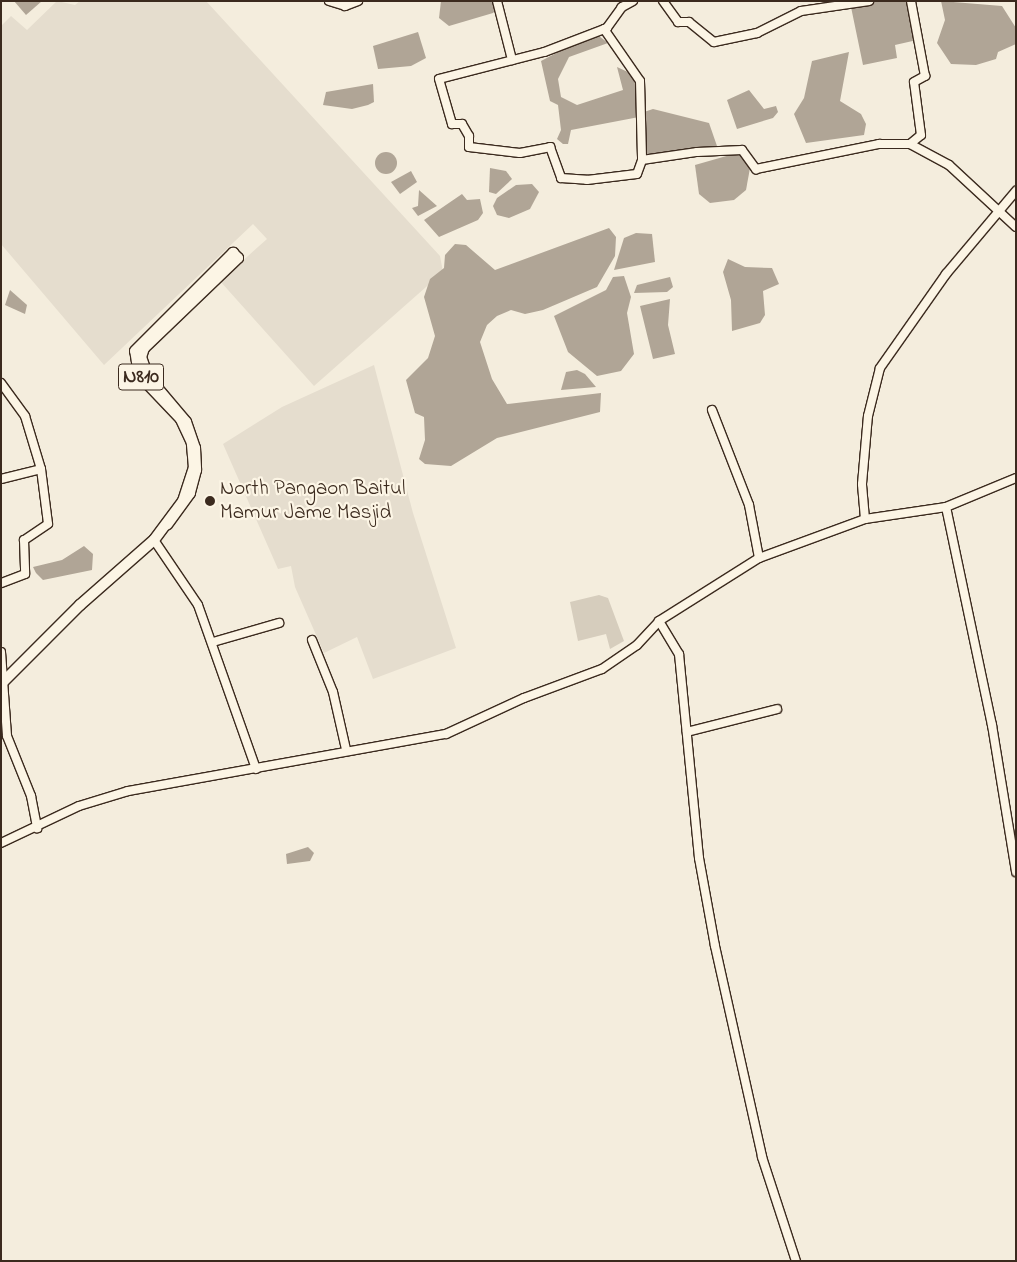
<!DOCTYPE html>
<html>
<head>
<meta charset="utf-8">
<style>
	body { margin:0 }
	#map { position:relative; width:1017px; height:1262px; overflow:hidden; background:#f4eddd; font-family:"Indie Flower",sans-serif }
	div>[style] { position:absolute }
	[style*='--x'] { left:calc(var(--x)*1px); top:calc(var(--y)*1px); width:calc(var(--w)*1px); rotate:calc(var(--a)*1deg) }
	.built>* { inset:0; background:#e5ddce }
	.green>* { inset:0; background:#d6cdbd }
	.water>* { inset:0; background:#b0a596 }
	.round { border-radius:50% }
	.roads { filter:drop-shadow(1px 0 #3b2a1e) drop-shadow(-1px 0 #3b2a1e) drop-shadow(0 1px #3b2a1e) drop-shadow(0 -1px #3b2a1e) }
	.minor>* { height:8px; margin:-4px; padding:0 4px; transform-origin:4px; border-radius:4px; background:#fcf5e5 }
	.highway>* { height:10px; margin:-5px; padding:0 5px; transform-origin:5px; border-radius:5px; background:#fcf5e5 }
	.dots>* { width:14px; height:14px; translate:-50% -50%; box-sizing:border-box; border:2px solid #fcf5e5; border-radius:50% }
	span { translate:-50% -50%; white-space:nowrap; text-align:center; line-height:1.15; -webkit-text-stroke:4.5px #fcf5e5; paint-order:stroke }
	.shield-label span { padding:1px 4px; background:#fcf5e5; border:1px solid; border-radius:4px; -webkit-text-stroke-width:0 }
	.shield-label { font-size:20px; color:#3b2a1e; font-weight:700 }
	.poi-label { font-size:21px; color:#3b2a1e }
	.left { translate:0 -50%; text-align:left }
	.frame { position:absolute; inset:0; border:2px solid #3b2a1e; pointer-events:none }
</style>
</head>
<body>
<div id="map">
	<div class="built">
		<i style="clip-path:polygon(57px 1px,75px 5px,80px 1px,206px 1px,440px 256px,443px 272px,314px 386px,220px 281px,267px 239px,253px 224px,104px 365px,1px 244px,1px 26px,11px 16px,27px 30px)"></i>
		<i style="clip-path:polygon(374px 365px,413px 513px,456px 648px,373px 679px,357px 637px,324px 653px,295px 587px,291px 566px,278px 569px,223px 444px,282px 407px)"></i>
	</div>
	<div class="green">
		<i style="clip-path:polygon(599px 595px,608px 598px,624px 641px,610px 649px,606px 634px,578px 641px,570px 602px)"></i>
	</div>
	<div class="water">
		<i style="clip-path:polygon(14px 1px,42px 1px,26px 15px)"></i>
		<i style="clip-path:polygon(441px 1px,494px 1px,497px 8px,493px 13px,449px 26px,439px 18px)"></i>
		<i style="clip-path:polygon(879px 1px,909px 1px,917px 40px,895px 45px,897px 58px,863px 65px,851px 7px)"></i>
		<i style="clip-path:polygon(941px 1px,1002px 6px,1016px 28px,1016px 44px,998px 52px,996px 59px,976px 65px,951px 64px,937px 43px,945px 20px)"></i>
		<i style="clip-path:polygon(418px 32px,426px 58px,411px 66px,378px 69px,373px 46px)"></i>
		<i style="clip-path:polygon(595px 33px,608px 43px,569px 57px,558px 79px,561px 97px,577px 105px,623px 90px,617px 67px,630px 73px,642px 98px,639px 117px,571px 130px,568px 144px,563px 144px,557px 139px,561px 130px,558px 105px,550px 101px,541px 61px)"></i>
		<i style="clip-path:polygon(849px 52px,840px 101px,861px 114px,866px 124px,864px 135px,806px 143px,794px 114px,804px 98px,812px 61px)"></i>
		<i style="clip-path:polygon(373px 84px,374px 102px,368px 105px,352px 109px,323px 105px,326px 92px)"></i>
		<i style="clip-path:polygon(749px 90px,764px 109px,776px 106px,778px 112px,773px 118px,737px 129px,727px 100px)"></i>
		<i style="clip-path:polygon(653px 109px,709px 123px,717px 146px,657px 158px,644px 154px,644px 112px)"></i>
		<i class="round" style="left:375px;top:152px;width:22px;height:22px"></i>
		<i style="clip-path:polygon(737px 153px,744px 154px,750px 168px,746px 190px,734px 200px,710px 203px,699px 194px,695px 165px)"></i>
		<i style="clip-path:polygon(490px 168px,506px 171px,512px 179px,496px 194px,489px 192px)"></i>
		<i style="clip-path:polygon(411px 171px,417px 182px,400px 194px,391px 182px)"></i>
		<i style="clip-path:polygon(532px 184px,539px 192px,530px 209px,509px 218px,497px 215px,493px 206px,497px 198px,516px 185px)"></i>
		<i style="clip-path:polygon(419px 190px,437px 206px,418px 216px,412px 208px,418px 206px)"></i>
		<i style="clip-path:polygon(462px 194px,467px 200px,480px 199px,483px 213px,478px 220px,439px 237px,424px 220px)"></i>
		<i style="clip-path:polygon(609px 228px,616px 237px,615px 256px,597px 287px,543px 310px,525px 314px,511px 310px,497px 316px,487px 325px,480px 342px,492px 379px,507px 404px,601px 393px,600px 412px,497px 438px,451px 466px,425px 464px,419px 459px,425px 440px,424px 417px,415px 413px,406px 380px,428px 358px,435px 336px,424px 297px,430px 279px,444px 268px,445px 255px,455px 244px,466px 245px,495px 270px)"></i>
		<i style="clip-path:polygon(636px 233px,652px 234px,655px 262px,614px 270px,624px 238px)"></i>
		<i style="clip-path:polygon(728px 259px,745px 267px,772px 268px,779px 284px,763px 291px,765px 315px,760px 323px,732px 331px,731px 300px,723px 272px)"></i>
		<i style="clip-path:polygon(624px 276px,631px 297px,627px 313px,634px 354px,621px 371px,597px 376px,568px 352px,554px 316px,606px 290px,613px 277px)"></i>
		<i style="clip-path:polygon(670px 277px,673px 287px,667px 292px,634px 293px,637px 285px)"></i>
		<i style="clip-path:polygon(10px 290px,27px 305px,25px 314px,5px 305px)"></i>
		<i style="clip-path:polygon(670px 299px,668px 325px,675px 354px,653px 359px,640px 306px)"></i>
		<i style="clip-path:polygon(577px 370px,585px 374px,596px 387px,561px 390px,566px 372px)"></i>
		<i style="clip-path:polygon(84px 546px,93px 554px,92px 570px,43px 580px,36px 573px,33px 567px,62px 560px)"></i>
		<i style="clip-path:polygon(308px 847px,314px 853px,310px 861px,287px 864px,286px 854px)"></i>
	</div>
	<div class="roads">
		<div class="minor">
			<i style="--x:329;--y:1;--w:17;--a:17"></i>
			<i style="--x:345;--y:6;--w:14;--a:-21"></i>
			<i style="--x:497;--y:1;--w:61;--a:75.7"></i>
			<i style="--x:633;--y:1;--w:13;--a:151"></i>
			<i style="--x:622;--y:7;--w:26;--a:126"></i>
			<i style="--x:607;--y:28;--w:67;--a:159.1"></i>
			<i style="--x:544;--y:52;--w:108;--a:165.6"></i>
			<i style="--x:439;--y:79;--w:47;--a:73.9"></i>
			<i style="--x:452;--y:124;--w:10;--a:0"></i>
			<i style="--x:462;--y:124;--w:14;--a:60"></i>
			<i style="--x:469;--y:136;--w:11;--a:90"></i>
			<i style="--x:469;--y:147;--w:51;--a:6.7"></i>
			<i style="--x:520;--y:153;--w:31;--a:-11"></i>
			<i style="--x:550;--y:147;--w:33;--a:70"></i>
			<i style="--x:561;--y:178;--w:26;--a:4"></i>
			<i style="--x:587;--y:180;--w:50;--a:-6.8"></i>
			<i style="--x:637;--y:174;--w:15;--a:-70"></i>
			<i style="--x:642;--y:160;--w:56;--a:-8.3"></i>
			<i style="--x:697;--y:152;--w:45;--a:-2.5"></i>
			<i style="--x:742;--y:150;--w:24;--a:54"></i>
			<i style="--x:756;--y:169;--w:126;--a:-11.5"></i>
			<i style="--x:879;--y:144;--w:31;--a:0"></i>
			<i style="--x:910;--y:144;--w:44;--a:28.3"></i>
			<i style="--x:949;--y:165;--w:91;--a:42.8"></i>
			<i style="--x:663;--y:1;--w:26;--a:54"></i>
			<i style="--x:678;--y:22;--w:11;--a:0"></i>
			<i style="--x:689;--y:22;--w:32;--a:39"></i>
			<i style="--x:714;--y:42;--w:44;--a:-11.8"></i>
			<i style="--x:757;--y:33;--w:49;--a:-26.6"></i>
			<i style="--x:801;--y:11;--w:69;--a:-8.4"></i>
			<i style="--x:604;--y:29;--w:63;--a:55.3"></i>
			<i style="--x:640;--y:81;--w:79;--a:88.5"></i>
			<i style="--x:910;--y:144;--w:14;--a:-39"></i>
			<i style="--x:921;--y:135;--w:53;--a:-97.5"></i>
			<i style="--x:914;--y:82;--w:13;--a:-29"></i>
			<i style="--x:925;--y:76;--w:76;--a:-100.6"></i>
			<i style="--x:1;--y:383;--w:41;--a:54"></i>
			<i style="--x:25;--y:416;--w:55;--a:73.2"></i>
			<i style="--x:41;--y:469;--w:55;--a:82.7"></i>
			<i style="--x:48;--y:524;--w:29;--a:146"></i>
			<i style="--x:24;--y:540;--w:34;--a:88"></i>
			<i style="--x:25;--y:574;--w:26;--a:159"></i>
			<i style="--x:712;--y:410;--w:102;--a:68.7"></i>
			<i style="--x:749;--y:505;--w:54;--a:79.3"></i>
			<i style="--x:1;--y:479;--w:41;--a:-14"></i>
			<i style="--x:946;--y:507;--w:223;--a:78.1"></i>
			<i style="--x:992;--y:725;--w:149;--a:80.7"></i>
			<i style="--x:865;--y:519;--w:35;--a:-95"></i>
			<i style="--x:862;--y:484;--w:68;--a:-85"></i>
			<i style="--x:868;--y:416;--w:49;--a:-76"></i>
			<i style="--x:880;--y:368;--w:115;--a:-54.9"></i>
			<i style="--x:946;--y:274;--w:109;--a:-49.9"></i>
			<i style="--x:154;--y:540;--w:78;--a:55.9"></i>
			<i style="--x:198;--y:605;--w:174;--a:70.5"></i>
			<i style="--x:659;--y:621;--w:39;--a:59"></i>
			<i style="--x:679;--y:654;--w:205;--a:84.4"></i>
			<i style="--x:699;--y:858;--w:89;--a:79.7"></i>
			<i style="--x:715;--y:946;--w:216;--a:77.4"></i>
			<i style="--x:762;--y:1157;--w:109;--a:71.9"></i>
			<i style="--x:312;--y:640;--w:56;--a:68"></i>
			<i style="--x:333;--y:692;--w:58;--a:77.2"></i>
			<i style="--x:213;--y:642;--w:69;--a:-16.1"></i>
			<i style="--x:1;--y:652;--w:84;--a:85.9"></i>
			<i style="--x:7;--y:736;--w:65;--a:68.2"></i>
			<i style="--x:31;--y:796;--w:33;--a:79"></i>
			<i style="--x:687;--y:732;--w:93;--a:-14.3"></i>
			<i style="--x:1;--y:843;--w:86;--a:-25.4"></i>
			<i style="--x:79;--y:806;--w:51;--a:-17"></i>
			<i style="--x:128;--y:791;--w:323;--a:-10.2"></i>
			<i style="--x:446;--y:734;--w:86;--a:-24.8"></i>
			<i style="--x:524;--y:698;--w:83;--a:-20.4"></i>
			<i style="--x:602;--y:669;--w:42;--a:-34.4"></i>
			<i style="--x:637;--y:645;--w:33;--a:-47"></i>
			<i style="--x:659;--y:621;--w:118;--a:-32.2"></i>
			<i style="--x:759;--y:558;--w:113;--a:-20.2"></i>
			<i style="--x:865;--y:519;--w:82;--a:-8.4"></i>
			<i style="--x:946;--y:507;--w:76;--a:-22.5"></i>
		</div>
		<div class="highway">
			<i style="--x:1;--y:684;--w:112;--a:-45"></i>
			<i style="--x:80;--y:605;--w:98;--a:-41.3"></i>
			<i style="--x:154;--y:540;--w:49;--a:-53.4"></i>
			<i style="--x:183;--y:501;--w:35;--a:-72"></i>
			<i style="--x:194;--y:468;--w:25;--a:-95"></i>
			<i style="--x:192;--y:443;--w:26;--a:-115"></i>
			<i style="--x:181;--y:419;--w:61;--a:-133.7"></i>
			<i style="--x:139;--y:375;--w:24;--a:-99"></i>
			<i style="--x:135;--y:351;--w:139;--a:-45"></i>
			<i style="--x:233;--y:253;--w:7;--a:45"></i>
			<i style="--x:238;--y:258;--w:130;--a:136.2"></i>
			<i style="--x:144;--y:348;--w:9;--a:108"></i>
			<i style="--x:141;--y:357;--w:21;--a:71"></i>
			<i style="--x:148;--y:377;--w:59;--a:49.8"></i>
			<i style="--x:186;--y:422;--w:28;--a:71"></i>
			<i style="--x:195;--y:448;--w:22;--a:87"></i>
			<i style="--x:196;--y:470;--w:24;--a:105"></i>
			<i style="--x:190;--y:493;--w:39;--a:126"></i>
		</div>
	</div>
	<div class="dots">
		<i style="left:210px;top:501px;background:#3b2a1e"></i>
	</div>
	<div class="shield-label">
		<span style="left:141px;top:377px">N810</span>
	</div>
	<div class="poi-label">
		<span class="left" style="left:220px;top:501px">North Pangaon Baitul<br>Mamur Jame Masjid</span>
	</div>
	<div class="frame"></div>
</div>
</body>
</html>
